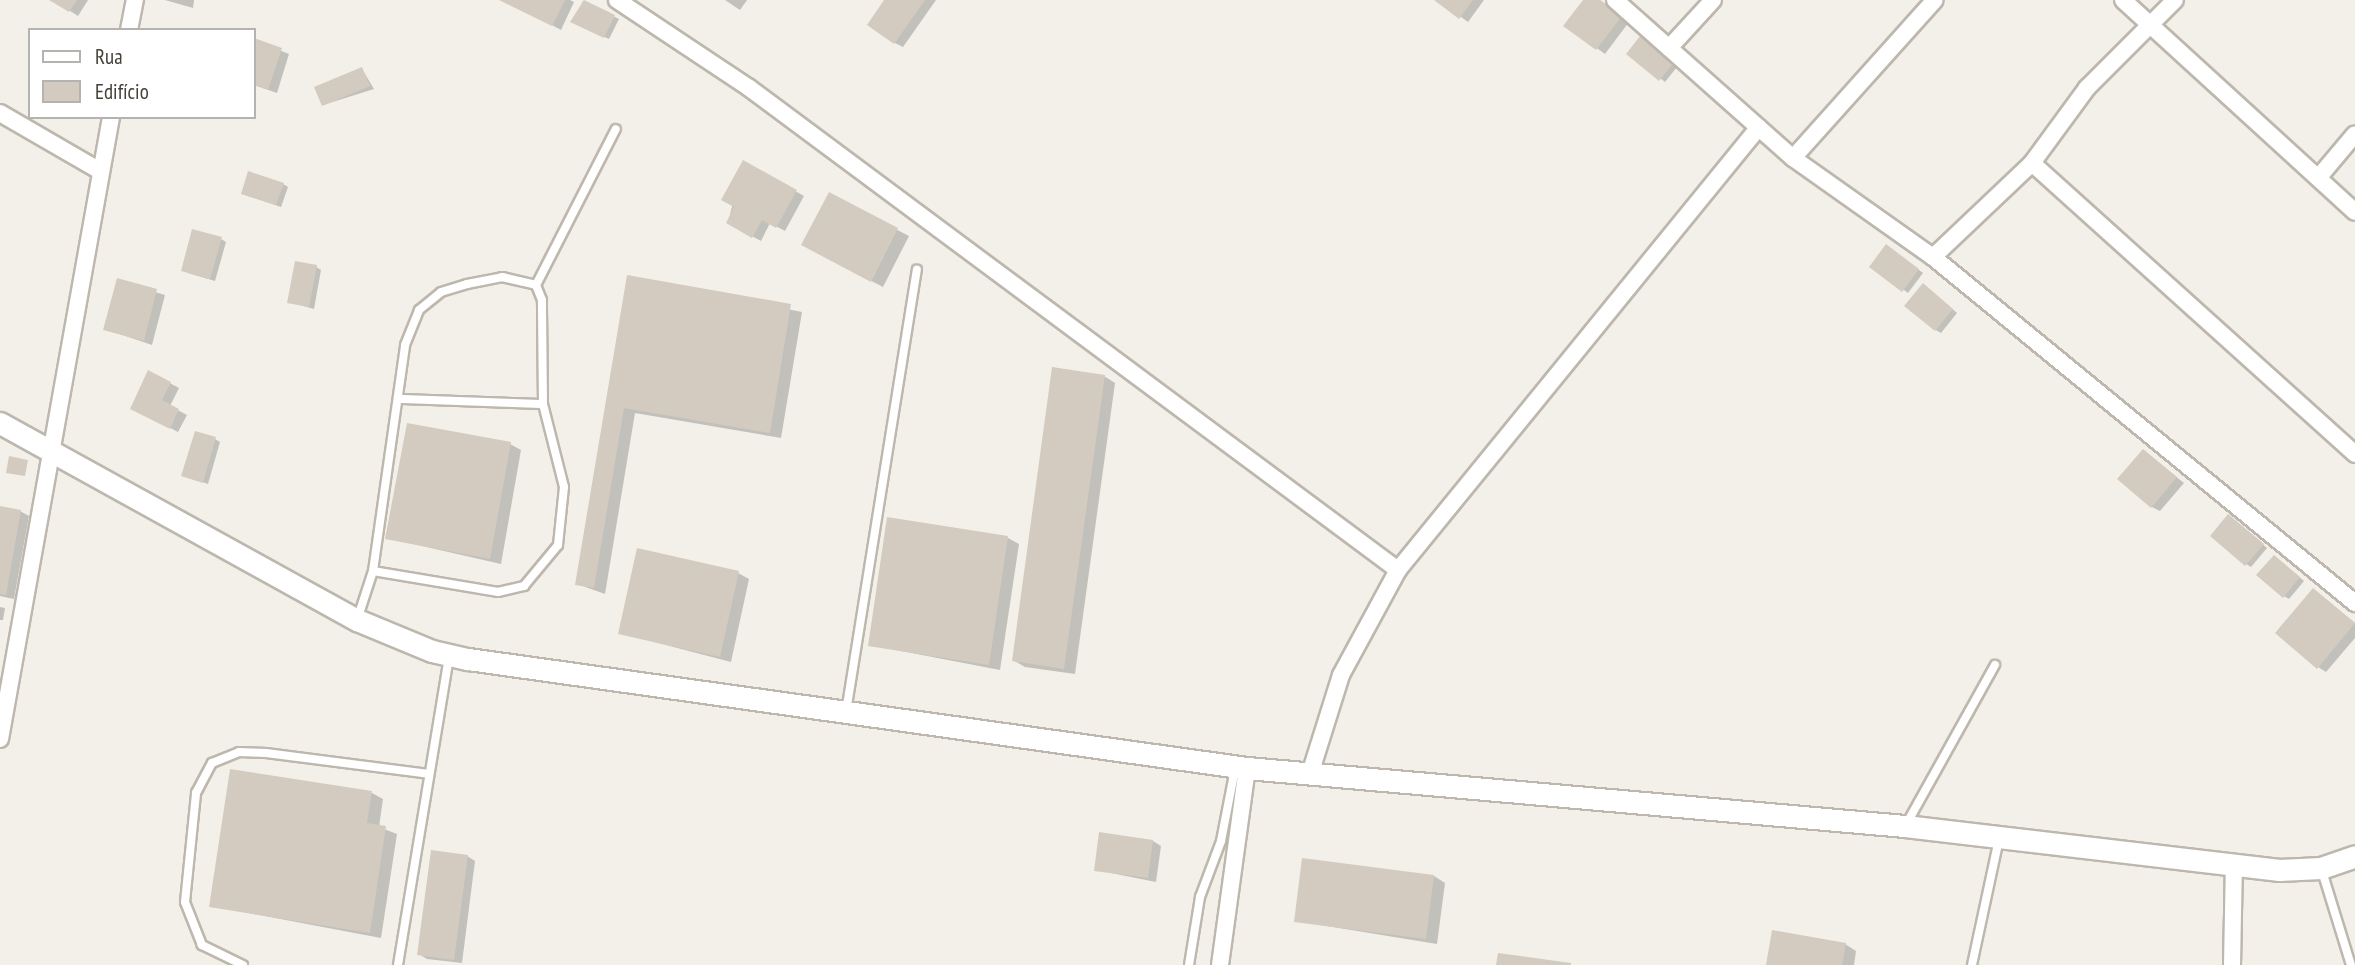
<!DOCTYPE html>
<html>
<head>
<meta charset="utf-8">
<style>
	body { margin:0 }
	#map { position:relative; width:2355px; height:965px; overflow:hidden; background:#f3f0ea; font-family:"PT Sans Narrow",sans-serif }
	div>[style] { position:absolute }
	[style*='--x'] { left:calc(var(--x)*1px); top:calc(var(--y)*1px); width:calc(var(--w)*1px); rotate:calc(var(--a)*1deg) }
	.shadow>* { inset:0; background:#0003 }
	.building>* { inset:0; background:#d3cbc0 }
	.roads { filter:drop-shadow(2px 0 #bdb7ad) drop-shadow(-2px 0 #bdb7ad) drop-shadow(0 2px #bdb7ad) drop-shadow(0 -2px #bdb7ad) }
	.service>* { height:8px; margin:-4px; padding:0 4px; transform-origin:4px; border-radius:4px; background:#fff }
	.minor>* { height:16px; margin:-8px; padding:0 8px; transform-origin:8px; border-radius:8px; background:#fff }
	.tertiary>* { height:21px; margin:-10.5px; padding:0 10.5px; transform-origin:10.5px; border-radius:10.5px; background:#fff }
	span { translate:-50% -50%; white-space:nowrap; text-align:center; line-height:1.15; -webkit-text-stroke:6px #fff; paint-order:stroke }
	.legend { position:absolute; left:28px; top:28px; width:228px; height:91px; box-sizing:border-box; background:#fff; border:2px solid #b5b3b0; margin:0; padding:9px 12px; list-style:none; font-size:21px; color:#464039 }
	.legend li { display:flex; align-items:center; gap:14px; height:35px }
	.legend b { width:35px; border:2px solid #b5b3b0 }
</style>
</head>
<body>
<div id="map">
	<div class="shadow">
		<i style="clip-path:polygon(53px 0,88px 0,78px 16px)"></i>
		<i style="clip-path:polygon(165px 0,194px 0,193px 8px)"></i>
		<i style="clip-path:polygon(505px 0,570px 0,574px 2px,561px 30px)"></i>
		<i style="clip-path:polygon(725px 0,747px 0,740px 10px)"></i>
		<i style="clip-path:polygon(887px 0,936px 0,903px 47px,895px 43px)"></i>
		<i style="clip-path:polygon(1437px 0,1484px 0,1468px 22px)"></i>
		<i style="clip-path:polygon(1585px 0,1600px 0,1629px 22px,1605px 54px,1566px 26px)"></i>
		<i style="clip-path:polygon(583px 1px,619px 19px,609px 39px,573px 22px)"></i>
		<i style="clip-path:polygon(254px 40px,289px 54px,277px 93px,254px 85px)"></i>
		<i style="clip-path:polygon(1628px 53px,1681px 62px,1665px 82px)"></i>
		<i style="clip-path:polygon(362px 69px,374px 89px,323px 105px)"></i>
		<i style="clip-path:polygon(743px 162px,804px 196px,785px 231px,770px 223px,761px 241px,728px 223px)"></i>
		<i style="clip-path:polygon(283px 184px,288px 187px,281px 207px,248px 196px)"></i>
		<i style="clip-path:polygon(829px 195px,909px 236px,883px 287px,814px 251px)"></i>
		<i style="clip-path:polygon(221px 239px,226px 242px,215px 281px,188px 273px)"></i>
		<i style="clip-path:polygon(1891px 249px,1923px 273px,1908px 293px,1872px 267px)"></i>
		<i style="clip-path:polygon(316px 267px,321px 270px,314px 309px,289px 302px)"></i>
		<i style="clip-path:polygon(628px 277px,802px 312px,781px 438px,635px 413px,605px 594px,577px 584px)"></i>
		<i style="clip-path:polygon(118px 281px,165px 295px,152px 345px,105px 329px)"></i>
		<i style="clip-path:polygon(1928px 288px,1957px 313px,1941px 333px,1936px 330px)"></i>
		<i style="clip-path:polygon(149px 372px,179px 388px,170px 406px,187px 415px,178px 432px,140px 412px)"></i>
		<i style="clip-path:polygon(1104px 376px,1115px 383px,1075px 674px,1025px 667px,1013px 660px)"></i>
		<i style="clip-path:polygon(215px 439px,220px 442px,208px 484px,183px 475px)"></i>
		<i style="clip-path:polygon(510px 444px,521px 450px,501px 564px,387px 538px)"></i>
		<i style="clip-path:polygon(2143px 451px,2184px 483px,2160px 511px,2152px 507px)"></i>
		<i style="clip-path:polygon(20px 511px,29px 516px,14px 599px,0 596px,0 517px)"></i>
		<i style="clip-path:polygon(2229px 516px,2267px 548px,2251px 567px,2246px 564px)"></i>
		<i style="clip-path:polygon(1008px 538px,1019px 544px,1000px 670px,870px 645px)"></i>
		<i style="clip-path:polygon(2279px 560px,2304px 581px,2289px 599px,2284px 596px)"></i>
		<i style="clip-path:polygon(738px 573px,749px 579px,731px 662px,620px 633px)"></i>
		<i style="clip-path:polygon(2314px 590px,2355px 623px,2355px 638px,2326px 672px,2318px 667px)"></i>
		<i style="clip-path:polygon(0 607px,5px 608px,3px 620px,0 620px)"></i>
		<i style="clip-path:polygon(372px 793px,383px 799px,379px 827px,397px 834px,381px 938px,211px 906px)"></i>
		<i style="clip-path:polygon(1153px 841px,1161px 846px,1156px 882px,1096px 870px)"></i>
		<i style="clip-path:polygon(467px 856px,475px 861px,462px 963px,427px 959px,419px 954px)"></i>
		<i style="clip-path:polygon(1434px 876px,1445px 883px,1437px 944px,1296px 921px)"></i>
		<i style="clip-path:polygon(1845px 944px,1856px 951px,1854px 965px,1768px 965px)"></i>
	</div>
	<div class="building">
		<i style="clip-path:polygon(49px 0,77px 0,69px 12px)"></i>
		<i style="clip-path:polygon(499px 0,565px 0,552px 26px)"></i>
		<i style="clip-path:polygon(584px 0,615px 15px,604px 38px,570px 22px)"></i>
		<i style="clip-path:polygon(884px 0,925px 0,894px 44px,867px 25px)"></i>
		<i style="clip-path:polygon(1434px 0,1473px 0,1459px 19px)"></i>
		<i style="clip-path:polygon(1583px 0,1600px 0,1622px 16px,1596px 50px,1563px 26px)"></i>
		<i style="clip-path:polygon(1644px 31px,1677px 58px,1659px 81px,1626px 54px)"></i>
		<i style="clip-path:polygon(254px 38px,282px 48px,268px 90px,254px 85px)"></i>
		<i style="clip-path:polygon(362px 67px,370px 86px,322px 106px,314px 87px)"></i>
		<i style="clip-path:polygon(743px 160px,797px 190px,776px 228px,762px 220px,752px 238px,726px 223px,734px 207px,721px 200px)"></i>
		<i style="clip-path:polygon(248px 171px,284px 183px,276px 205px,241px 194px)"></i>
		<i style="clip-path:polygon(829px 192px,898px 228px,871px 282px,801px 245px)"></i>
		<i style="clip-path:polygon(192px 229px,222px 237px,210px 279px,181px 271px)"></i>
		<i style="clip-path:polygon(1886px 244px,1919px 269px,1902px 292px,1869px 267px)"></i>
		<i style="clip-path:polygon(295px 261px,317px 265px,309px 307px,287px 303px)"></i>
		<i style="clip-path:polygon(627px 275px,791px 304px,770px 433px,624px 408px,594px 588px,575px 585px)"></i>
		<i style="clip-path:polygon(117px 278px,157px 289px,144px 341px,103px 330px)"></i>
		<i style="clip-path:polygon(1923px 283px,1953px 309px,1935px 331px,1904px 306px)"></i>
		<i style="clip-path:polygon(1052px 367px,1105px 375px,1064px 669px,1012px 661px)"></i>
		<i style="clip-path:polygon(148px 370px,171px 382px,162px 400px,179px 409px,170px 429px,130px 409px)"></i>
		<i style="clip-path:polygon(407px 423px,511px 442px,490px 559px,385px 539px)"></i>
		<i style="clip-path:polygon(195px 431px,216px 437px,203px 483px,181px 476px)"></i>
		<i style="clip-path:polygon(2143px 449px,2177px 477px,2151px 508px,2117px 479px)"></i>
		<i style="clip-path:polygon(9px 456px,28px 460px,25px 476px,6px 473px)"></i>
		<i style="clip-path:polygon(0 506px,21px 510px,6px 595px,0 594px)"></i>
		<i style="clip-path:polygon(2228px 514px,2264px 544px,2245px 566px,2210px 536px)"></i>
		<i style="clip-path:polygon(887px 517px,1008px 536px,989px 665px,868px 646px)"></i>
		<i style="clip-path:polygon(637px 548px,739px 571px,720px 657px,618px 634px)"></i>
		<i style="clip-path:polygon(2274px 555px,2300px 577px,2283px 598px,2256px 575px)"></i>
		<i style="clip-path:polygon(2313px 588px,2355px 623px,2317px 669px,2275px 633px)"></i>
		<i style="clip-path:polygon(230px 769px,372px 791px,367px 823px,386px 826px,370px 933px,209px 907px)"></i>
		<i style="clip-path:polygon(1099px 832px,1153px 840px,1148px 878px,1094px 871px)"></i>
		<i style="clip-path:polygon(431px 850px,468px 855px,454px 960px,417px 955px)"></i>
		<i style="clip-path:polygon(1302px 858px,1434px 875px,1426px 939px,1294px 922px)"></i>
		<i style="clip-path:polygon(1772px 930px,1846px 943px,1842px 965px,1766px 965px)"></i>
		<i style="clip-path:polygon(1498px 953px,1571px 963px,1571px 965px,1496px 965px)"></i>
	</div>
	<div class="roads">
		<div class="service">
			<i style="--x:400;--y:399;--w:143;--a:2"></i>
			<i style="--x:373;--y:571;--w:127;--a:9.5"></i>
			<i style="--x:498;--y:592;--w:27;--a:-13"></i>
			<i style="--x:524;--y:586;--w:53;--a:-50.3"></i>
			<i style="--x:558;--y:545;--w:58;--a:-84.1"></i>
			<i style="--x:564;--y:487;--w:86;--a:-104.2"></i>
			<i style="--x:543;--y:404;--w:104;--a:-90.6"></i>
			<i style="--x:542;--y:300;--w:16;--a:-112"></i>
			<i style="--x:357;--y:620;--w:52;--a:-71.9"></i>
			<i style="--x:373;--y:571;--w:228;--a:-81.9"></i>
			<i style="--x:405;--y:345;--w:38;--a:-68"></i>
			<i style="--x:419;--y:310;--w:28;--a:-39"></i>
			<i style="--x:441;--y:292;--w:27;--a:-17"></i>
			<i style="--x:467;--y:284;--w:36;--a:-11"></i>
			<i style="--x:502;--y:277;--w:35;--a:13"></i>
			<i style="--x:536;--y:285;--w:175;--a:-62.9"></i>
			<i style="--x:846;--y:712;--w:448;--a:-80.9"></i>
			<i style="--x:1907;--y:823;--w:181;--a:-60.9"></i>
			<i style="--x:2322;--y:871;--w:98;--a:72.9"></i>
			<i style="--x:243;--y:965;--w:46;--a:-154"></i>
			<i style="--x:202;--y:945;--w:46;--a:-111.6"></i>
			<i style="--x:185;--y:902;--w:110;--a:-84.2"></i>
			<i style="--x:196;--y:793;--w:34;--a:-62"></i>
			<i style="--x:212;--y:763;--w:29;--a:-22"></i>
			<i style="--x:239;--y:752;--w:27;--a:2"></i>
			<i style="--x:266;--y:753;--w:164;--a:7.3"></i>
			<i style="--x:398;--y:965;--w:312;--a:-80.6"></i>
			<i style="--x:1189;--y:965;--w:69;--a:-80.8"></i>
			<i style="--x:1200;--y:897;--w:60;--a:-69.4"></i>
			<i style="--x:1221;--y:841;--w:73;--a:-79"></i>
			<i style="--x:1972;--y:965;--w:129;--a:-77.9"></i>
		</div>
		<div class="minor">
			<i style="--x:617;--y:0;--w:157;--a:33.6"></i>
			<i style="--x:748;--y:87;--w:810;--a:36.62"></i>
			<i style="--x:1398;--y:570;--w:571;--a:-50.82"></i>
			<i style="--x:1615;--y:0;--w:238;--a:41.6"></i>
			<i style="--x:1793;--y:158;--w:171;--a:35.3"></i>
			<i style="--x:1933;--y:257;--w:546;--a:39.35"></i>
			<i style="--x:2123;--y:0;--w:314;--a:42.4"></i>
			<i style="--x:129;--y:30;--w:31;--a:-79"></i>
			<i style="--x:1669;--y:48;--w:65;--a:-47.5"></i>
			<i style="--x:0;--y:113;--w:116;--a:30.1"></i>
			<i style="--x:1793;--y:158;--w:212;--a:-48.1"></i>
			<i style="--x:2032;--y:163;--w:435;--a:42"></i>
			<i style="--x:2318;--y:178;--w:57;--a:-49.9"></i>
			<i style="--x:1933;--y:257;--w:137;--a:-43.5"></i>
			<i style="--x:2032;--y:163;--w:93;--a:-53.7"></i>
			<i style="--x:2087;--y:88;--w:124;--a:-45"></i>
			<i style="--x:0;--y:739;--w:632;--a:-79.88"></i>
			<i style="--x:1310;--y:774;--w:104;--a:-72.6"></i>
			<i style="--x:1341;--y:675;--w:119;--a:-61.5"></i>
			<i style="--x:1220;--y:965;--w:199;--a:-82.2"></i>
			<i style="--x:2232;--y:965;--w:100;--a:-88.9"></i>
		</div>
		<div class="tertiary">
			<i style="--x:0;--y:423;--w:408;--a:28.9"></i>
			<i style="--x:357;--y:620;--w:81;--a:22.5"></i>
			<i style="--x:432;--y:651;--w:37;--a:13"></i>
			<i style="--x:468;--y:659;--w:787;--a:7.97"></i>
			<i style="--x:1247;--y:768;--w:661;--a:5.04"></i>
			<i style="--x:1905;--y:826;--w:377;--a:6.7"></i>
			<i style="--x:2279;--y:870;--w:42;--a:-2.7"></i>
			<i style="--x:2321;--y:868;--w:36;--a:-19"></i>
		</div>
	</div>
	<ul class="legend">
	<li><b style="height:9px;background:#fff"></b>Rua</li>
	<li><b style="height:19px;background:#d3cbc0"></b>Edifício</li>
	</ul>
</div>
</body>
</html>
